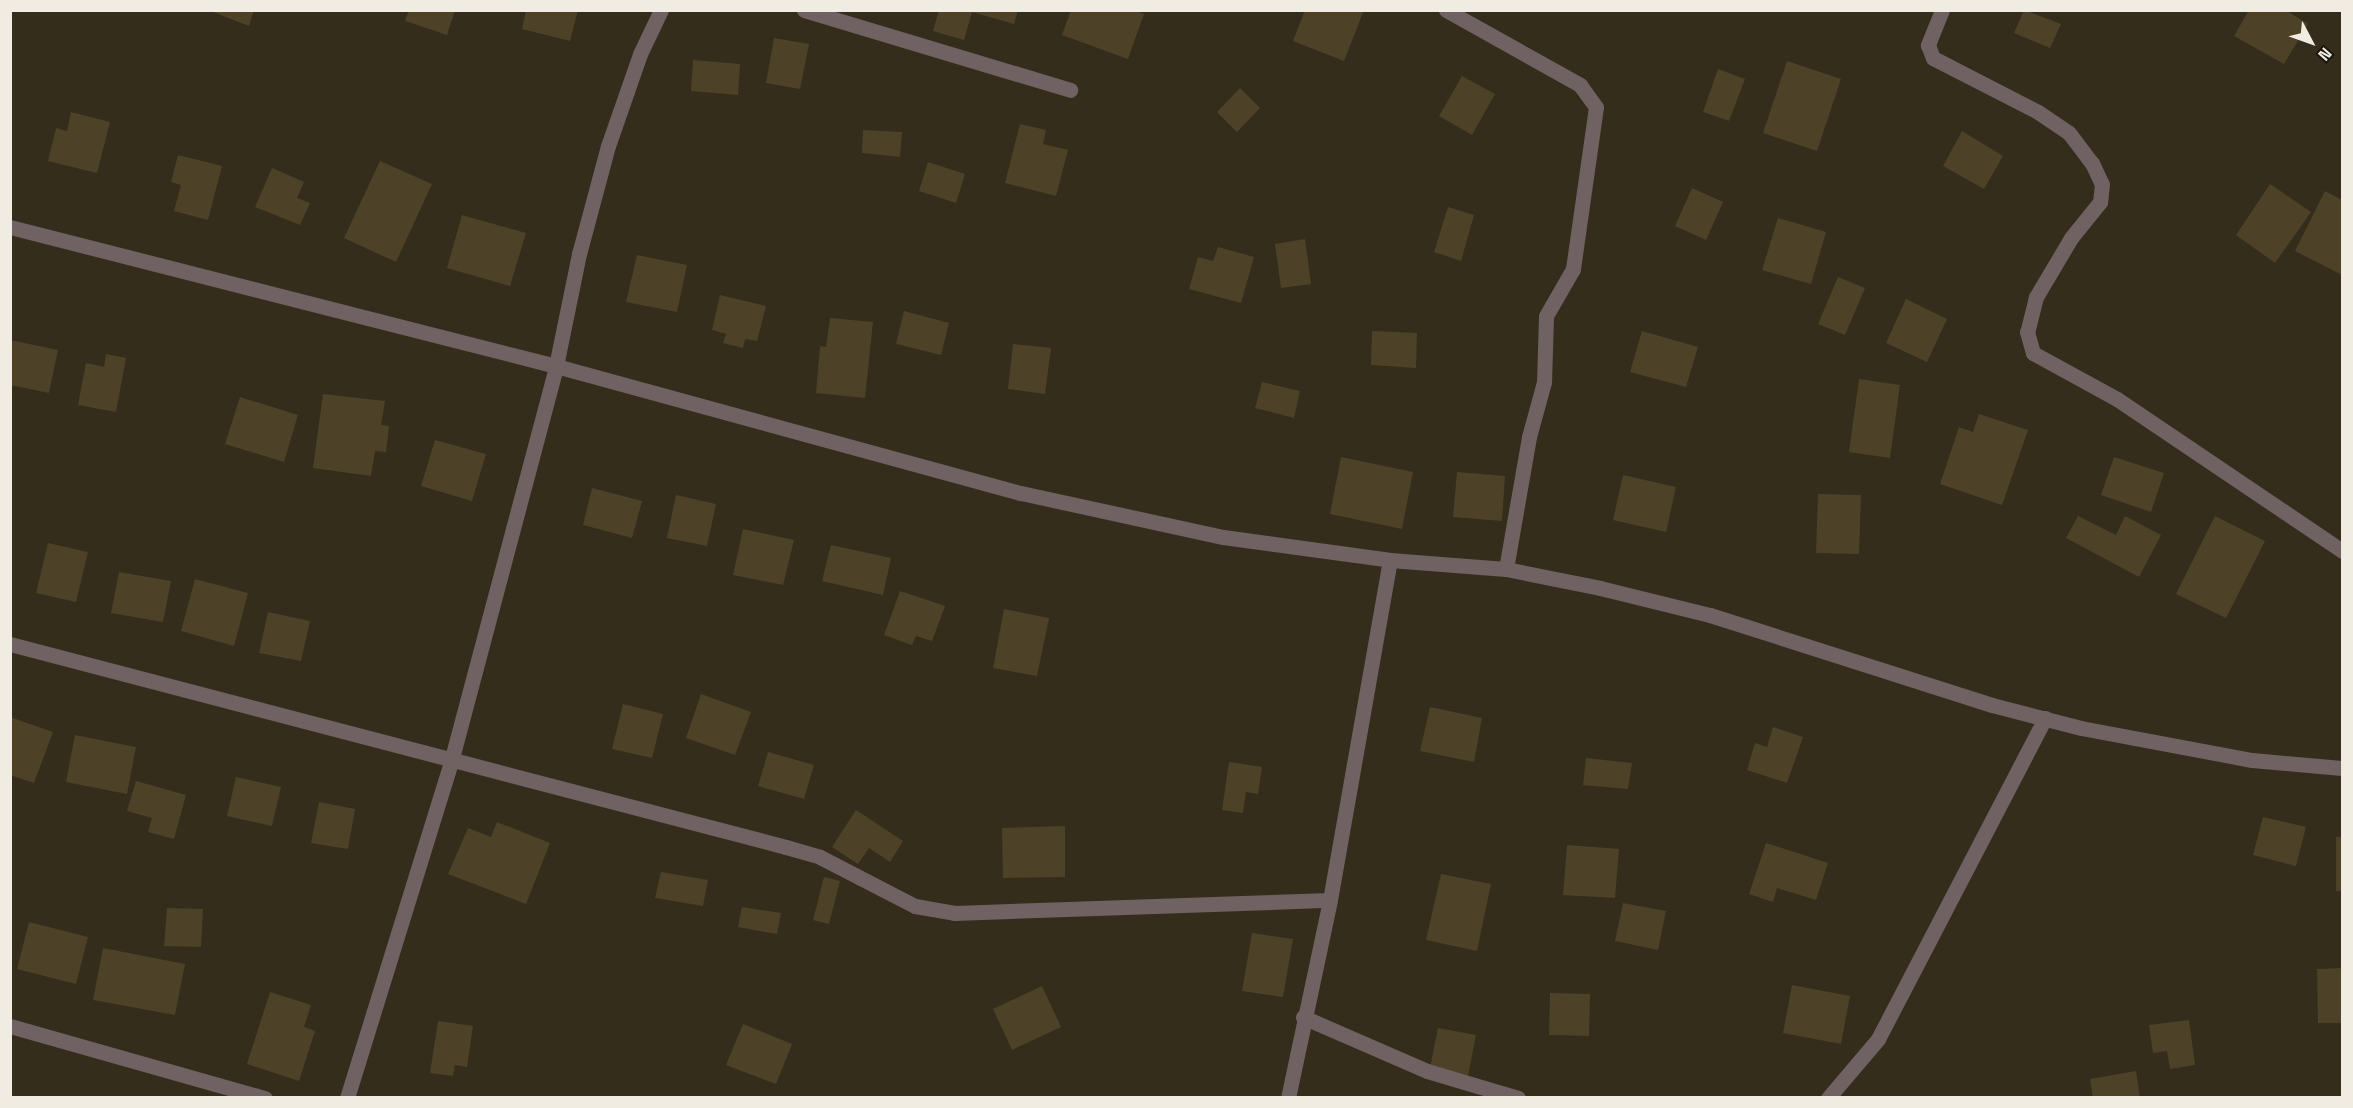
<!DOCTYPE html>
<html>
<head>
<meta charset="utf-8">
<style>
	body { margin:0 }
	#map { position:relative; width:2353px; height:1108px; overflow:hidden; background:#342d1b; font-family:"Space Grotesk",sans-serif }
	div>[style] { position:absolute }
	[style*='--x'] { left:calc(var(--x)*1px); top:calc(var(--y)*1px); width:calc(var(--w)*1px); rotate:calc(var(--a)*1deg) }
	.building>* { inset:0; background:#4d4227 }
	.minor>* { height:15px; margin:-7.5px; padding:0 7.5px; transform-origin:7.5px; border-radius:7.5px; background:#706163 }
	span { translate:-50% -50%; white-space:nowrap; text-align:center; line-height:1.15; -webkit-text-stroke:4.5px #19160e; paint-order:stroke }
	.frame { position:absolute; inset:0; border:12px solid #f0ece1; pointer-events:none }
	.north { position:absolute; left:2281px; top:12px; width:60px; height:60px; -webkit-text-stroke:4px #19160e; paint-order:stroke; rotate:131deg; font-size:16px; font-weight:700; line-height:24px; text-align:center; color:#f0ece1 }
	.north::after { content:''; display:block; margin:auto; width:21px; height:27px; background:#f0ece1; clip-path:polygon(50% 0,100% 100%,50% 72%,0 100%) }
</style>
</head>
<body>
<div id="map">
	<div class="building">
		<i style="clip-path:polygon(208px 10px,254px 10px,249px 26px)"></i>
		<i style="clip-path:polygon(409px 10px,455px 10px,447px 35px,405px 21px)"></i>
		<i style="clip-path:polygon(526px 10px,578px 10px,570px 41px,522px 29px)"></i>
		<i style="clip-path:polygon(939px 10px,1018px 10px,1014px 24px,972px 12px,964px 40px,933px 31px)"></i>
		<i style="clip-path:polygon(1071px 10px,1133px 10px,1144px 14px,1128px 59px,1062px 35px)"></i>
		<i style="clip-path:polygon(1305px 10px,1364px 10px,1344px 61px,1293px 41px)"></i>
		<i style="clip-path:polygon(2024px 10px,2061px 24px,2050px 48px,2014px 33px)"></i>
		<i style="clip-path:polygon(2249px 10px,2285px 10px,2308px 24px,2284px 64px,2234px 36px)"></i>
		<i style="clip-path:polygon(774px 38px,809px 44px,800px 89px,766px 83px)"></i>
		<i style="clip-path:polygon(693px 60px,740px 64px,738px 95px,691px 91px)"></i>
		<i style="clip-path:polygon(1787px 61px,1841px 79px,1817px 151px,1763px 133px)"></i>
		<i style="clip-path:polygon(1718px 69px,1745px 79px,1729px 121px,1703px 112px)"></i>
		<i style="clip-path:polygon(1462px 76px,1495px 94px,1472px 135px,1439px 116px)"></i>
		<i style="clip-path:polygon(1240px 88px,1260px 108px,1237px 132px,1217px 112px)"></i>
		<i style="clip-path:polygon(71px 112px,110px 122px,97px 173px,48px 161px,56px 128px,67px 131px)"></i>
		<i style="clip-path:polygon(1020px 124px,1046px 130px,1043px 144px,1068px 150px,1056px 196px,1005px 183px)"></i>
		<i style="clip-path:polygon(863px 130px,902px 132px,900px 157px,862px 153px)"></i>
		<i style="clip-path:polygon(1962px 131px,2003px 156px,1984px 189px,1943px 166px)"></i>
		<i style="clip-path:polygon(178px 155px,222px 166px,208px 220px,174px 211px,181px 185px,171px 182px)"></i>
		<i style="clip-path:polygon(380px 161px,432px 184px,396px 262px,344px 238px)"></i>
		<i style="clip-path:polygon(928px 162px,965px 174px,956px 203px,919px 191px)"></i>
		<i style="clip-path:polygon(272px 168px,304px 182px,297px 198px,310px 203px,300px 225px,255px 207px)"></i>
		<i style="clip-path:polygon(2270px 184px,2311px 212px,2275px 263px,2236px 235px)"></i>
		<i style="clip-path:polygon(1692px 188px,1723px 202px,1706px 240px,1675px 226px)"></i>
		<i style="clip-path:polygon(2325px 191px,2342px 200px,2342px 275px,2295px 251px)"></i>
		<i style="clip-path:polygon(1448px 207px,1474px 215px,1461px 261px,1434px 252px)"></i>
		<i style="clip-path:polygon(462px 215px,526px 233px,510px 286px,447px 268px)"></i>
		<i style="clip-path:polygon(1778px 218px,1826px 232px,1811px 284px,1762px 270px)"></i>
		<i style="clip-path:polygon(1305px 239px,1311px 284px,1281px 288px,1275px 244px)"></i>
		<i style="clip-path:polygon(1218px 247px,1254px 257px,1241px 303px,1189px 289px,1198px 257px,1213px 261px)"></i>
		<i style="clip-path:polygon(637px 255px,687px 265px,677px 312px,626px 302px)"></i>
		<i style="clip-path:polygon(1838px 277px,1865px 288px,1845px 335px,1818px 324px)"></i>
		<i style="clip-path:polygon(720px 295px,766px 306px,757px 341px,745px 339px,743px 348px,723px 343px,726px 334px,712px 330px)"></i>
		<i style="clip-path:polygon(1906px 299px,1947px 319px,1927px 362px,1886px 343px)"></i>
		<i style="clip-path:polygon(904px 311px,949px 323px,941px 355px,896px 344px)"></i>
		<i style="clip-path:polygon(830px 318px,873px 322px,865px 398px,816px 393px,820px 346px,826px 347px)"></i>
		<i style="clip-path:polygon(1372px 331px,1417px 333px,1416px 368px,1371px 365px)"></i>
		<i style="clip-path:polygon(1642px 331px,1698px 347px,1686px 387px,1630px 372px)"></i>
		<i style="clip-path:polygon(10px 340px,58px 350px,49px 393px,10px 385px)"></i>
		<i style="clip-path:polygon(1013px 344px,1051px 348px,1045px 394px,1008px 389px)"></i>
		<i style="clip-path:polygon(106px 354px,126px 358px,116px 412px,78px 405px,86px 363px,104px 367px)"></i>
		<i style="clip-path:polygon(1859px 379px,1900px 385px,1890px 458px,1849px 452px)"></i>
		<i style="clip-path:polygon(1262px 382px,1300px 391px,1294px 418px,1255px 408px)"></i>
		<i style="clip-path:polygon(323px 394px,385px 401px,381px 425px,389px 426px,386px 452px,375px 451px,371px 476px,313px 468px)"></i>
		<i style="clip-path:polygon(240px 397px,298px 415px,284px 462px,225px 444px)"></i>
		<i style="clip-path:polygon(1979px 414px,2028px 430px,2002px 505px,1940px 484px,1959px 427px,1973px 432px)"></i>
		<i style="clip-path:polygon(435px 440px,486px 454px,472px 501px,421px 486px)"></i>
		<i style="clip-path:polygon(1341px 457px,1413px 472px,1402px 529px,1330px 514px)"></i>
		<i style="clip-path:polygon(2114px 457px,2164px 473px,2151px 512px,2101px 495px)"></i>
		<i style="clip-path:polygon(1457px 472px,1505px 476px,1502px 521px,1453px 517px)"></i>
		<i style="clip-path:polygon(1623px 475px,1676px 487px,1666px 532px,1613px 520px)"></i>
		<i style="clip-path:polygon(592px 488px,642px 501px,632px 538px,583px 525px)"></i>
		<i style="clip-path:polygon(1818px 494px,1861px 495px,1859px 554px,1816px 553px)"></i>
		<i style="clip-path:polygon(676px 495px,716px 504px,707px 546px,667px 538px)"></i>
		<i style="clip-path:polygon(2078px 516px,2116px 535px,2125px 516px,2161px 535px,2139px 577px,2066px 538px)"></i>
		<i style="clip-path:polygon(2215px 516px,2265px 541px,2226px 618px,2176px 594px)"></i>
		<i style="clip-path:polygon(743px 529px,794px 540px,783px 585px,733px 575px)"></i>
		<i style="clip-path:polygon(48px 543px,88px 552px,76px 602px,36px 593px)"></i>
		<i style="clip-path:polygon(831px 545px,891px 558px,883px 595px,822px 581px)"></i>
		<i style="clip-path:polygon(119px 572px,171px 581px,163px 622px,111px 613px)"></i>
		<i style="clip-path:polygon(195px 579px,248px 593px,234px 646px,181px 631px)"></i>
		<i style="clip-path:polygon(900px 591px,945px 606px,932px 641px,916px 636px,912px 645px,884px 635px)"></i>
		<i style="clip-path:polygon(1004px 609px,1049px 618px,1037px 676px,993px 668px)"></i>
		<i style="clip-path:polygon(268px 612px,310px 621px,301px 661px,259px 653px)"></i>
		<i style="clip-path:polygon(701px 694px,751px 712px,735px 755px,686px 738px)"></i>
		<i style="clip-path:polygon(623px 704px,663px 714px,652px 758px,612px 749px)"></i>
		<i style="clip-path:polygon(1430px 707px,1482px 718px,1474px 762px,1420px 751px)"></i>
		<i style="clip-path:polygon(10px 717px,53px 732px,34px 783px,10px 775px)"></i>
		<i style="clip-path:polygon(1773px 727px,1803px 737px,1787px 783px,1747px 770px,1755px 743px,1767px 747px)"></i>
		<i style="clip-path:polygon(75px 735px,136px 747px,127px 794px,66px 782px)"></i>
		<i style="clip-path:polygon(768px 752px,814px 765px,804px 799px,758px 786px)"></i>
		<i style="clip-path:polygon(1586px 758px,1632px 763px,1628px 789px,1583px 785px)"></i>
		<i style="clip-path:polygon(1229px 762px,1262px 767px,1258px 794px,1246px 792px,1243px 813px,1222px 810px)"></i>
		<i style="clip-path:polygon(236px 777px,281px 787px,272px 826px,227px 816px)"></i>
		<i style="clip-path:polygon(136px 781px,186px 795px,174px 839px,148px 832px,152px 818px,127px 811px)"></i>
		<i style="clip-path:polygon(319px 802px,355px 809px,348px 849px,311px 843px)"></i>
		<i style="clip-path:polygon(856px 810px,903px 841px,890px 862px,869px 848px,858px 864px,832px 847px)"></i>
		<i style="clip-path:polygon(2263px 817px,2306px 827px,2296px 866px,2253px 855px)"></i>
		<i style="clip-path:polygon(497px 822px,550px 843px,526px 904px,448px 874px,468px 828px,491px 837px)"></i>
		<i style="clip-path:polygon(1065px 826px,1065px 877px,1003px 878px,1002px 828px)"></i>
		<i style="clip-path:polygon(2336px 837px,2342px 837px,2342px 891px,2336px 891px)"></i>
		<i style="clip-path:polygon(1766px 843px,1828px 863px,1816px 900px,1777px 888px,1773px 902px,1749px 894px)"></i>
		<i style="clip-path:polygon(1567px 845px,1619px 849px,1615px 898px,1563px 895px)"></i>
		<i style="clip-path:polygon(661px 872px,708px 880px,703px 906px,655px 898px)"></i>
		<i style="clip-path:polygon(1441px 874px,1491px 884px,1477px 951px,1426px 940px)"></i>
		<i style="clip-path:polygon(824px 877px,840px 881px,829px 924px,813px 920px)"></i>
		<i style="clip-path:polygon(1623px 903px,1666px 911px,1658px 950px,1615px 941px)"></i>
		<i style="clip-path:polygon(742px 907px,781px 913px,777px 934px,738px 927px)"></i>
		<i style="clip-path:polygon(167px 908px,203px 909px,201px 947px,164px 946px)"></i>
		<i style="clip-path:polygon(29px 922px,88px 937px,76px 984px,17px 969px)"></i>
		<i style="clip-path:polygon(1252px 933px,1293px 939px,1283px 997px,1242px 991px)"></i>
		<i style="clip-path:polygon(103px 948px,185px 964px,175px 1015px,93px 1000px)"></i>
		<i style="clip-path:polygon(2342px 968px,2342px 1023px,2318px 1023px,2317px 969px)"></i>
		<i style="clip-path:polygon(1792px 985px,1850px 996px,1841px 1044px,1783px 1033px)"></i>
		<i style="clip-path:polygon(1042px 986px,1061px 1027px,1012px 1050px,993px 1009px)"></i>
		<i style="clip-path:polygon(270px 992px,311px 1005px,304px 1027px,315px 1031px,299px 1081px,247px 1064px)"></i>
		<i style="clip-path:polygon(1550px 993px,1590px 994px,1589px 1036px,1549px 1035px)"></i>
		<i style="clip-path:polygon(2189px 1020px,2195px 1065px,2170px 1069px,2167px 1051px,2153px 1053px,2149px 1025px)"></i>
		<i style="clip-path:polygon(438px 1021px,473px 1026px,467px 1067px,455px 1065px,453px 1076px,430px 1073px)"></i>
		<i style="clip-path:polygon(743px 1024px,792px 1044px,776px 1084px,726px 1065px)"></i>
		<i style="clip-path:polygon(1438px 1028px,1476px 1035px,1467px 1081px,1429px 1073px)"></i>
		<i style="clip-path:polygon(2136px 1071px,2140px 1098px,2093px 1098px,2090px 1079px)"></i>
	</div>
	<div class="minor">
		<i style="--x:804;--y:10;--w:278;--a:16.7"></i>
		<i style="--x:1446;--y:10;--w:154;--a:29.2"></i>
		<i style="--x:1580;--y:85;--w:27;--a:54"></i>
		<i style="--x:1596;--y:107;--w:164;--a:98.1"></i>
		<i style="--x:1573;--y:269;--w:54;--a:119.9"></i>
		<i style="--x:1546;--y:316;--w:66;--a:91.7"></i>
		<i style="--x:1544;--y:382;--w:57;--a:105.3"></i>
		<i style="--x:1529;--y:437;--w:134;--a:99.9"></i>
		<i style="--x:1942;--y:10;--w:38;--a:112"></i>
		<i style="--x:1928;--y:45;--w:14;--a:69"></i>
		<i style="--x:1933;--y:58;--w:118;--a:27.2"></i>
		<i style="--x:2038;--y:112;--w:37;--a:34"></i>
		<i style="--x:2069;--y:133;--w:38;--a:53"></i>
		<i style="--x:2092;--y:163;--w:23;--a:65"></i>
		<i style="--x:2102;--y:184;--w:18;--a:96"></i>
		<i style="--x:2100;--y:202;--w:46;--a:128.9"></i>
		<i style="--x:2071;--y:238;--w:69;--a:120.7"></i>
		<i style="--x:2036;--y:297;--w:36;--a:104"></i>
		<i style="--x:2027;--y:332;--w:22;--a:74"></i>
		<i style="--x:2033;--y:353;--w:96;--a:28.7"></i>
		<i style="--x:2117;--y:399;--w:272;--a:34"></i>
		<i style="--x:10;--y:227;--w:563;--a:14.28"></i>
		<i style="--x:556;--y:366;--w:482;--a:15.3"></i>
		<i style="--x:1021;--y:493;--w:207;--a:12.3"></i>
		<i style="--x:1223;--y:537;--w:169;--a:7.8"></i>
		<i style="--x:1390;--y:560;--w:116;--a:4.4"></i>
		<i style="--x:1506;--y:569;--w:96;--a:11.4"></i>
		<i style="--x:1600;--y:588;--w:113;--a:13.8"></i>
		<i style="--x:1710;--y:615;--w:296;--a:17.7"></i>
		<i style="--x:1992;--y:705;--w:92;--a:14.5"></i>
		<i style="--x:2081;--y:728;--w:174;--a:10.6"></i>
		<i style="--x:2252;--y:760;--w:90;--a:5.1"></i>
		<i style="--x:10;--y:644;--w:802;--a:14.66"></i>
		<i style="--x:786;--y:847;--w:35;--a:16"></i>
		<i style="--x:820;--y:857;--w:107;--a:27.3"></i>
		<i style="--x:915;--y:906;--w:40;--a:10"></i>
		<i style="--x:954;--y:913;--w:376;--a:-2"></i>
		<i style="--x:1303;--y:1017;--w:135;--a:23.5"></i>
		<i style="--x:1427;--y:1071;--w:95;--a:16.5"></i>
		<i style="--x:10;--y:1026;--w:265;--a:15.8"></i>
		<i style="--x:347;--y:1098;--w:356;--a:-72.8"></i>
		<i style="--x:452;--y:758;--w:406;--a:-75.1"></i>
		<i style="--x:556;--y:366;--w:114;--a:-78.4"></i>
		<i style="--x:579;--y:254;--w:112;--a:-75"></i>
		<i style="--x:608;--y:146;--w:97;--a:-70.8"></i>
		<i style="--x:640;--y:54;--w:49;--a:-64.5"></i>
		<i style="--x:1288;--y:1098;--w:202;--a:-78"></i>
		<i style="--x:1330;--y:900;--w:345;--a:-80"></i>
		<i style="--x:1828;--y:1098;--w:77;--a:-49.7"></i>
		<i style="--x:1878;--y:1039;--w:362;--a:-62.5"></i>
	</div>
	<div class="frame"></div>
	<div class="north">N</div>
</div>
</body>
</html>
